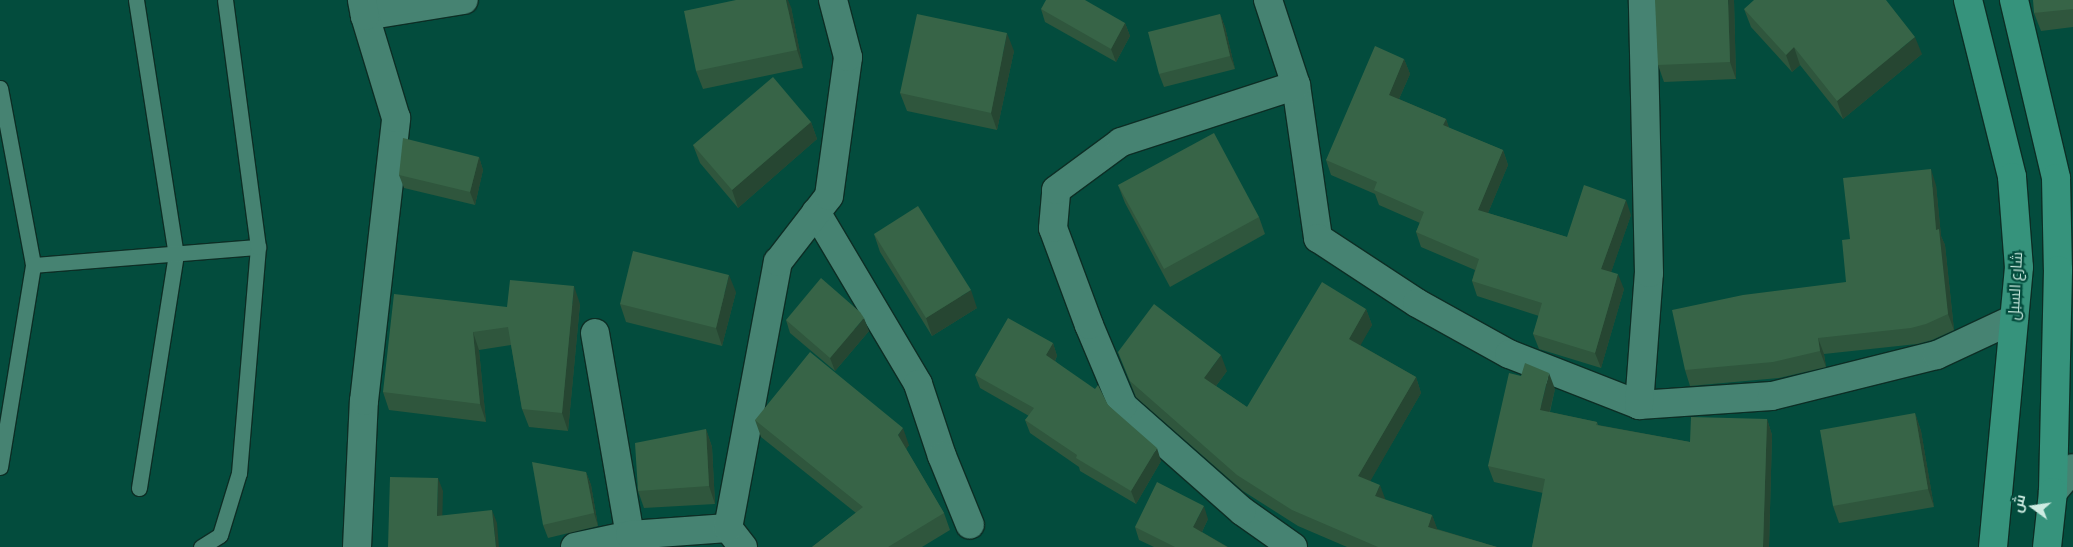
<!DOCTYPE html>
<html>
<head>
<meta charset="utf-8">
<style>
	body { margin:0 }
	#map { position:relative; width:2073px; height:547px; overflow:hidden; background:#034c3d; font-family:Ubuntu,Cairo,sans-serif }
	div>[style] { position:absolute }
	[style*='--x'] { left:calc(var(--x)*1px); top:calc(var(--y)*1px); width:calc(var(--w)*1px); rotate:calc(var(--a)*1deg) }
	.roads { filter:drop-shadow(1px 0 #0c2e25) drop-shadow(-1px 0 #0c2e25) drop-shadow(0 1px #0c2e25) drop-shadow(0 -1px #0c2e25) }
	.lane>* { height:15px; margin:-7.5px; padding:0 7.5px; transform-origin:7.5px; border-radius:7.5px; background:#468372 }
	.street>* { height:28px; margin:-14px; padding:0 14px; transform-origin:14px; border-radius:14px; background:#468372 }
	.primary>* { height:28px; margin:-14px; padding:0 14px; transform-origin:14px; border-radius:14px; background:#36937c }
	.wall>* { inset:0; background:#2f563d }
	.shaded-wall>* { inset:0; background:#264632 }
	.building>* { inset:0; background:#376447 }
	span { translate:-50% -50%; white-space:nowrap; text-align:center; line-height:1.15; -webkit-text-stroke:4.5px #034c3d; paint-order:stroke }
	.street-label { font-size:15px; color:#cdece2 }
	.north { position:absolute; left:2008px; top:482px; width:50px; height:50px; -webkit-text-stroke:4px #034c3d; paint-order:stroke; rotate:284deg; font-size:14px; font-weight:700; line-height:20px; text-align:center; color:#cdece2 }
	.north::after { content:''; display:block; margin:auto; width:18px; height:22px; background:#cdece2; clip-path:polygon(50% 0,100% 100%,50% 72%,0 100%) }
</style>
</head>
<body>
<div id="map">
	<div class="roads">
		<div class="lane">
			<i style="--x:136;--y:0;--w:257;--a:81.1"></i>
			<i style="--x:176;--y:254;--w:237;--a:99"></i>
			<i style="--x:0;--y:88;--w:180;--a:79.4"></i>
			<i style="--x:0;--y:467;--w:205;--a:-80.7"></i>
			<i style="--x:33;--y:265;--w:226;--a:-4.6"></i>
			<i style="--x:201;--y:547;--w:22;--a:-32"></i>
			<i style="--x:220;--y:535;--w:65;--a:-73"></i>
			<i style="--x:239;--y:473;--w:227;--a:-85.2"></i>
			<i style="--x:258;--y:247;--w:249;--a:-97.6"></i>
		</div>
		<div class="street">
			<i style="--x:1268;--y:0;--w:89;--a:71.8"></i>
			<i style="--x:1296;--y:85;--w:155;--a:81.8"></i>
			<i style="--x:1318;--y:238;--w:118;--a:33.3"></i>
			<i style="--x:1417;--y:303;--w:105;--a:29"></i>
			<i style="--x:1509;--y:354;--w:140;--a:21.4"></i>
			<i style="--x:1639;--y:405;--w:133;--a:-3.9"></i>
			<i style="--x:1772;--y:396;--w:170;--a:-14"></i>
			<i style="--x:1937;--y:355;--w:85;--a:-25.1"></i>
			<i style="--x:365;--y:16;--w:100;--a:-9.2"></i>
			<i style="--x:816;--y:212;--w:200;--a:59.3"></i>
			<i style="--x:918;--y:384;--w:76;--a:71.6"></i>
			<i style="--x:942;--y:456;--w:74;--a:67.9"></i>
			<i style="--x:595;--y:333;--w:205;--a:80.2"></i>
			<i style="--x:1639;--y:405;--w:132;--a:-85.7"></i>
			<i style="--x:1649;--y:273;--w:273;--a:-91.3"></i>
			<i style="--x:2053;--y:492;--w:31;--a:-50"></i>
			<i style="--x:357;--y:547;--w:146;--a:-87.3"></i>
			<i style="--x:364;--y:401;--w:285;--a:-83.5"></i>
			<i style="--x:396;--y:118;--w:107;--a:-106.9"></i>
			<i style="--x:365;--y:16;--w:16;--a:-101"></i>
			<i style="--x:575;--y:547;--w:56;--a:-12.3"></i>
			<i style="--x:630;--y:535;--w:98;--a:-4.1"></i>
			<i style="--x:743;--y:547;--w:24;--a:-128"></i>
			<i style="--x:728;--y:528;--w:271;--a:-79.4"></i>
			<i style="--x:778;--y:262;--w:83;--a:-52.3"></i>
			<i style="--x:829;--y:196;--w:140;--a:-82.2"></i>
			<i style="--x:848;--y:57;--w:59;--a:-104.7"></i>
			<i style="--x:1293;--y:547;--w:62;--a:-144.8"></i>
			<i style="--x:1242;--y:511;--w:159;--a:-138.6"></i>
			<i style="--x:1123;--y:406;--w:88;--a:-112.8"></i>
			<i style="--x:1089;--y:325;--w:103;--a:-110.4"></i>
			<i style="--x:1053;--y:228;--w:38;--a:-85"></i>
			<i style="--x:1056;--y:190;--w:81;--a:-36.4"></i>
			<i style="--x:1121;--y:142;--w:184;--a:-18"></i>
		</div>
		<div class="primary">
			<i style="--x:1968;--y:0;--w:182;--a:76"></i>
			<i style="--x:2012;--y:177;--w:90;--a:85.6"></i>
			<i style="--x:2019;--y:267;--w:281;--a:95.3"></i>
			<i style="--x:2014;--y:0;--w:183;--a:76.7"></i>
			<i style="--x:2056;--y:178;--w:92;--a:88.8"></i>
			<i style="--x:2058;--y:270;--w:222;--a:91.3"></i>
			<i style="--x:2053;--y:492;--w:55;--a:96.2"></i>
		</div>
	</div>
	<div class="wall">
		<i style="clip-path:polygon(1734px 0,1736px 79px,1664px 82px,1658px 65px)"></i>
		<i style="clip-path:polygon(2073px 0,2073px 27px,2041px 31px,2034px 13px)"></i>
		<i style="clip-path:polygon(791px 7px,803px 68px,703px 89px,696px 71px)"></i>
		<i style="clip-path:polygon(1041px 9px,1125px 23px,1130px 36px,1116px 62px,1045px 22px)"></i>
		<i style="clip-path:polygon(1744px 9px,1922px 54px,1843px 119px,1800px 65px,1792px 72px,1751px 27px)"></i>
		<i style="clip-path:polygon(1220px 14px,1225px 27px,1235px 69px,1164px 87px,1159px 74px)"></i>
		<i style="clip-path:polygon(1014px 51px,997px 130px,907px 111px,900px 93px)"></i>
		<i style="clip-path:polygon(1404px 59px,1410px 74px,1399px 99px,1446px 119px,1449px 128px,1503px 150px,1508px 165px,1488px 213px,1567px 237px,1631px 215px,1611px 272px,1624px 289px,1601px 368px,1539px 349px,1533px 334px,1539px 316px,1477px 296px,1472px 281px,1475px 270px,1421px 247px,1416px 232px,1420px 223px,1379px 205px,1375px 194px,1331px 175px,1326px 160px)"></i>
		<i style="clip-path:polygon(811px 122px,817px 139px,738px 208px,700px 163px,693px 145px)"></i>
		<i style="clip-path:polygon(479px 157px,483px 170px,475px 205px,404px 188px,399px 175px)"></i>
		<i style="clip-path:polygon(1118px 185px,1259px 217px,1265px 234px,1170px 287px,1125px 203px)"></i>
		<i style="clip-path:polygon(1936px 185px,1941px 236px,1945px 245px,1954px 330px,1932px 340px,1917px 344px,1824px 354px,1826px 367px,1779px 378px,1690px 386px,1685px 370px,1846px 282px,1850px 239px)"></i>
		<i style="clip-path:polygon(874px 234px,977px 308px,932px 336px,880px 252px)"></i>
		<i style="clip-path:polygon(736px 292px,722px 346px,626px 322px,620px 304px)"></i>
		<i style="clip-path:polygon(580px 304px,568px 431px,529px 427px,522px 409px,511px 345px,479px 350px,486px 422px,389px 410px,383px 392px,507px 307px)"></i>
		<i style="clip-path:polygon(1366px 309px,1372px 325px,1360px 345px,1416px 377px,1421px 393px,1370px 481px,1385px 500px,1432px 515px,1437px 529px,1497px 547px,1347px 547px,1298px 526px,1243px 491px,1136px 397px,1118px 352px,1227px 371px,1216px 386px,1247px 407px)"></i>
		<i style="clip-path:polygon(786px 320px,869px 331px,835px 371px,790px 333px)"></i>
		<i style="clip-path:polygon(1053px 343px,1057px 356px,1055px 361px,1108px 405px,1161px 461px,1136px 504px,1080px 471px,1079px 467px,1030px 433px,1025px 420px,1029px 416px,980px 388px,975px 375px)"></i>
		<i style="clip-path:polygon(1555px 389px,1550px 412px,1597px 422px,1598px 425px,1690px 442px,1767px 419px,1772px 435px,1769px 547px,1532px 547px,1543px 493px,1494px 482px,1488px 466px)"></i>
		<i style="clip-path:polygon(1915px 413px,1921px 431px,1934px 507px,1839px 523px,1833px 506px)"></i>
		<i style="clip-path:polygon(755px 420px,909px 445px,906px 449px,944px 513px,950px 530px,922px 547px,812px 547px,856px 513px,761px 437px)"></i>
		<i style="clip-path:polygon(706px 429px,712px 447px,715px 504px,644px 508px,638px 491px)"></i>
		<i style="clip-path:polygon(586px 472px,591px 485px,598px 526px,548px 538px,543px 525px)"></i>
		<i style="clip-path:polygon(1208px 519px,1202px 532px,1228px 547px,1154px 547px,1139px 540px,1135px 527px)"></i>
	</div>
	<div class="shaded-wall">
		<i style="clip-path:polygon(786px 0,788px 0,791px 7px,803px 68px,797px 50px)"></i>
		<i style="clip-path:polygon(1728px 0,1734px 0,1736px 79px,1730px 62px)"></i>
		<i style="clip-path:polygon(1220px 14px,1225px 27px,1235px 69px,1230px 56px)"></i>
		<i style="clip-path:polygon(1125px 23px,1130px 36px,1116px 62px,1111px 49px)"></i>
		<i style="clip-path:polygon(1007px 33px,1014px 51px,997px 130px,991px 113px)"></i>
		<i style="clip-path:polygon(1915px 37px,1922px 54px,1843px 119px,1837px 101px)"></i>
		<i style="clip-path:polygon(1794px 47px,1800px 65px,1792px 72px,1786px 55px)"></i>
		<i style="clip-path:polygon(1404px 59px,1410px 74px,1394px 110px,1389px 95px)"></i>
		<i style="clip-path:polygon(1446px 119px,1451px 134px,1443px 125px)"></i>
		<i style="clip-path:polygon(811px 122px,817px 139px,738px 208px,732px 190px)"></i>
		<i style="clip-path:polygon(1503px 150px,1508px 165px,1483px 225px,1478px 210px)"></i>
		<i style="clip-path:polygon(479px 157px,483px 170px,475px 205px,470px 192px)"></i>
		<i style="clip-path:polygon(1931px 169px,1936px 185px,1941px 236px,1945px 245px,1954px 330px,1948px 314px,1936px 230px)"></i>
		<i style="clip-path:polygon(1626px 200px,1631px 215px,1607px 284px,1601px 269px)"></i>
		<i style="clip-path:polygon(1618px 274px,1624px 289px,1601px 368px,1595px 353px)"></i>
		<i style="clip-path:polygon(729px 275px,736px 292px,722px 346px,716px 328px)"></i>
		<i style="clip-path:polygon(574px 286px,580px 304px,568px 431px,562px 413px)"></i>
		<i style="clip-path:polygon(971px 290px,977px 308px,932px 336px,926px 318px)"></i>
		<i style="clip-path:polygon(1366px 309px,1372px 325px,1355px 355px,1349px 339px)"></i>
		<i style="clip-path:polygon(864px 318px,869px 331px,835px 371px,830px 358px)"></i>
		<i style="clip-path:polygon(473px 332px,479px 350px,486px 422px,480px 404px)"></i>
		<i style="clip-path:polygon(1818px 338px,1824px 354px,1826px 367px,1820px 351px)"></i>
		<i style="clip-path:polygon(1053px 343px,1057px 356px,1051px 368px,1046px 355px)"></i>
		<i style="clip-path:polygon(1221px 355px,1227px 371px,1210px 394px,1204px 378px)"></i>
		<i style="clip-path:polygon(1549px 373px,1555px 389px,1546px 426px,1540px 410px)"></i>
		<i style="clip-path:polygon(1416px 377px,1421px 393px,1364px 492px,1358px 476px)"></i>
		<i style="clip-path:polygon(1915px 413px,1921px 431px,1934px 507px,1928px 489px)"></i>
		<i style="clip-path:polygon(1767px 419px,1772px 435px,1769px 547px,1763px 547px)"></i>
		<i style="clip-path:polygon(903px 428px,909px 445px,904px 452px,898px 435px)"></i>
		<i style="clip-path:polygon(706px 429px,712px 447px,715px 504px,709px 486px)"></i>
		<i style="clip-path:polygon(1157px 448px,1161px 461px,1136px 504px,1131px 491px)"></i>
		<i style="clip-path:polygon(586px 472px,591px 485px,598px 526px,594px 513px)"></i>
		<i style="clip-path:polygon(438px 478px,443px 491px,442px 529px,437px 516px)"></i>
		<i style="clip-path:polygon(1380px 485px,1386px 501px,1375px 496px)"></i>
		<i style="clip-path:polygon(1204px 506px,1208px 519px,1198px 540px,1193px 527px)"></i>
		<i style="clip-path:polygon(492px 510px,497px 523px,499px 547px,496px 547px)"></i>
		<i style="clip-path:polygon(1432px 515px,1438px 531px,1428px 527px)"></i>
	</div>
	<div class="building">
		<i style="clip-path:polygon(736px 0,786px 0,797px 50px,696px 71px,684px 11px)"></i>
		<i style="clip-path:polygon(1046px 0,1085px 0,1125px 23px,1111px 49px,1041px 9px)"></i>
		<i style="clip-path:polygon(1655px 0,1728px 0,1730px 62px,1658px 65px)"></i>
		<i style="clip-path:polygon(1754px 0,1886px 0,1915px 37px,1837px 101px,1794px 47px,1786px 55px,1744px 9px)"></i>
		<i style="clip-path:polygon(2033px 0,2073px 0,2073px 9px,2034px 13px)"></i>
		<i style="clip-path:polygon(917px 14px,1007px 33px,991px 113px,900px 93px)"></i>
		<i style="clip-path:polygon(1220px 14px,1230px 56px,1159px 74px,1148px 32px)"></i>
		<i style="clip-path:polygon(1375px 46px,1404px 59px,1389px 95px,1446px 119px,1443px 125px,1503px 150px,1478px 210px,1567px 237px,1584px 185px,1626px 200px,1601px 269px,1618px 274px,1595px 353px,1533px 334px,1542px 303px,1472px 281px,1479px 259px,1416px 232px,1424px 212px,1374px 190px,1377px 182px,1326px 160px)"></i>
		<i style="clip-path:polygon(773px 77px,811px 122px,732px 190px,693px 145px)"></i>
		<i style="clip-path:polygon(1214px 133px,1259px 217px,1164px 269px,1118px 185px)"></i>
		<i style="clip-path:polygon(403px 138px,479px 157px,470px 192px,399px 175px)"></i>
		<i style="clip-path:polygon(1931px 169px,1936px 230px,1939px 229px,1948px 314px,1926px 324px,1911px 328px,1818px 338px,1820px 351px,1773px 362px,1685px 370px,1672px 310px,1743px 295px,1846px 282px,1842px 240px,1850px 239px,1843px 178px)"></i>
		<i style="clip-path:polygon(918px 206px,971px 290px,926px 318px,874px 234px)"></i>
		<i style="clip-path:polygon(633px 251px,729px 275px,716px 328px,620px 304px)"></i>
		<i style="clip-path:polygon(821px 278px,860px 312px,864px 318px,830px 358px,786px 320px)"></i>
		<i style="clip-path:polygon(510px 280px,574px 286px,562px 413px,522px 409px,508px 327px,473px 332px,480px 404px,383px 392px,394px 294px,507px 307px)"></i>
		<i style="clip-path:polygon(1322px 282px,1366px 309px,1349px 339px,1416px 377px,1358px 476px,1380px 485px,1375px 496px,1432px 515px,1428px 527px,1497px 547px,1378px 547px,1292px 510px,1237px 475px,1130px 381px,1118px 352px,1154px 304px,1221px 355px,1204px 378px,1247px 407px)"></i>
		<i style="clip-path:polygon(1008px 318px,1053px 343px,1046px 355px,1095px 389px,1098px 385px,1108px 405px,1157px 448px,1131px 491px,1076px 458px,1077px 455px,1025px 420px,1034px 408px,975px 375px)"></i>
		<i style="clip-path:polygon(810px 352px,903px 428px,898px 435px,944px 513px,888px 547px,812px 547px,863px 507px,755px 420px)"></i>
		<i style="clip-path:polygon(1525px 363px,1549px 373px,1540px 410px,1597px 422px,1596px 425px,1690px 442px,1691px 417px,1767px 419px,1763px 547px,1532px 547px,1545px 479px,1488px 466px,1509px 373px,1521px 376px)"></i>
		<i style="clip-path:polygon(1915px 413px,1928px 489px,1833px 506px,1820px 430px)"></i>
		<i style="clip-path:polygon(706px 429px,709px 486px,638px 491px,635px 443px)"></i>
		<i style="clip-path:polygon(532px 462px,586px 472px,594px 513px,543px 525px)"></i>
		<i style="clip-path:polygon(390px 477px,438px 478px,437px 516px,492px 510px,496px 547px,388px 547px)"></i>
		<i style="clip-path:polygon(1157px 482px,1204px 506px,1193px 527px,1227px 547px,1175px 547px,1135px 527px)"></i>
	</div>
	<div class="street-label">
		<span style="left:2015px;top:286px;rotate:-87deg">شارع السبل</span>
	</div>
	<div class="north">ش</div>
</div>
</body>
</html>
